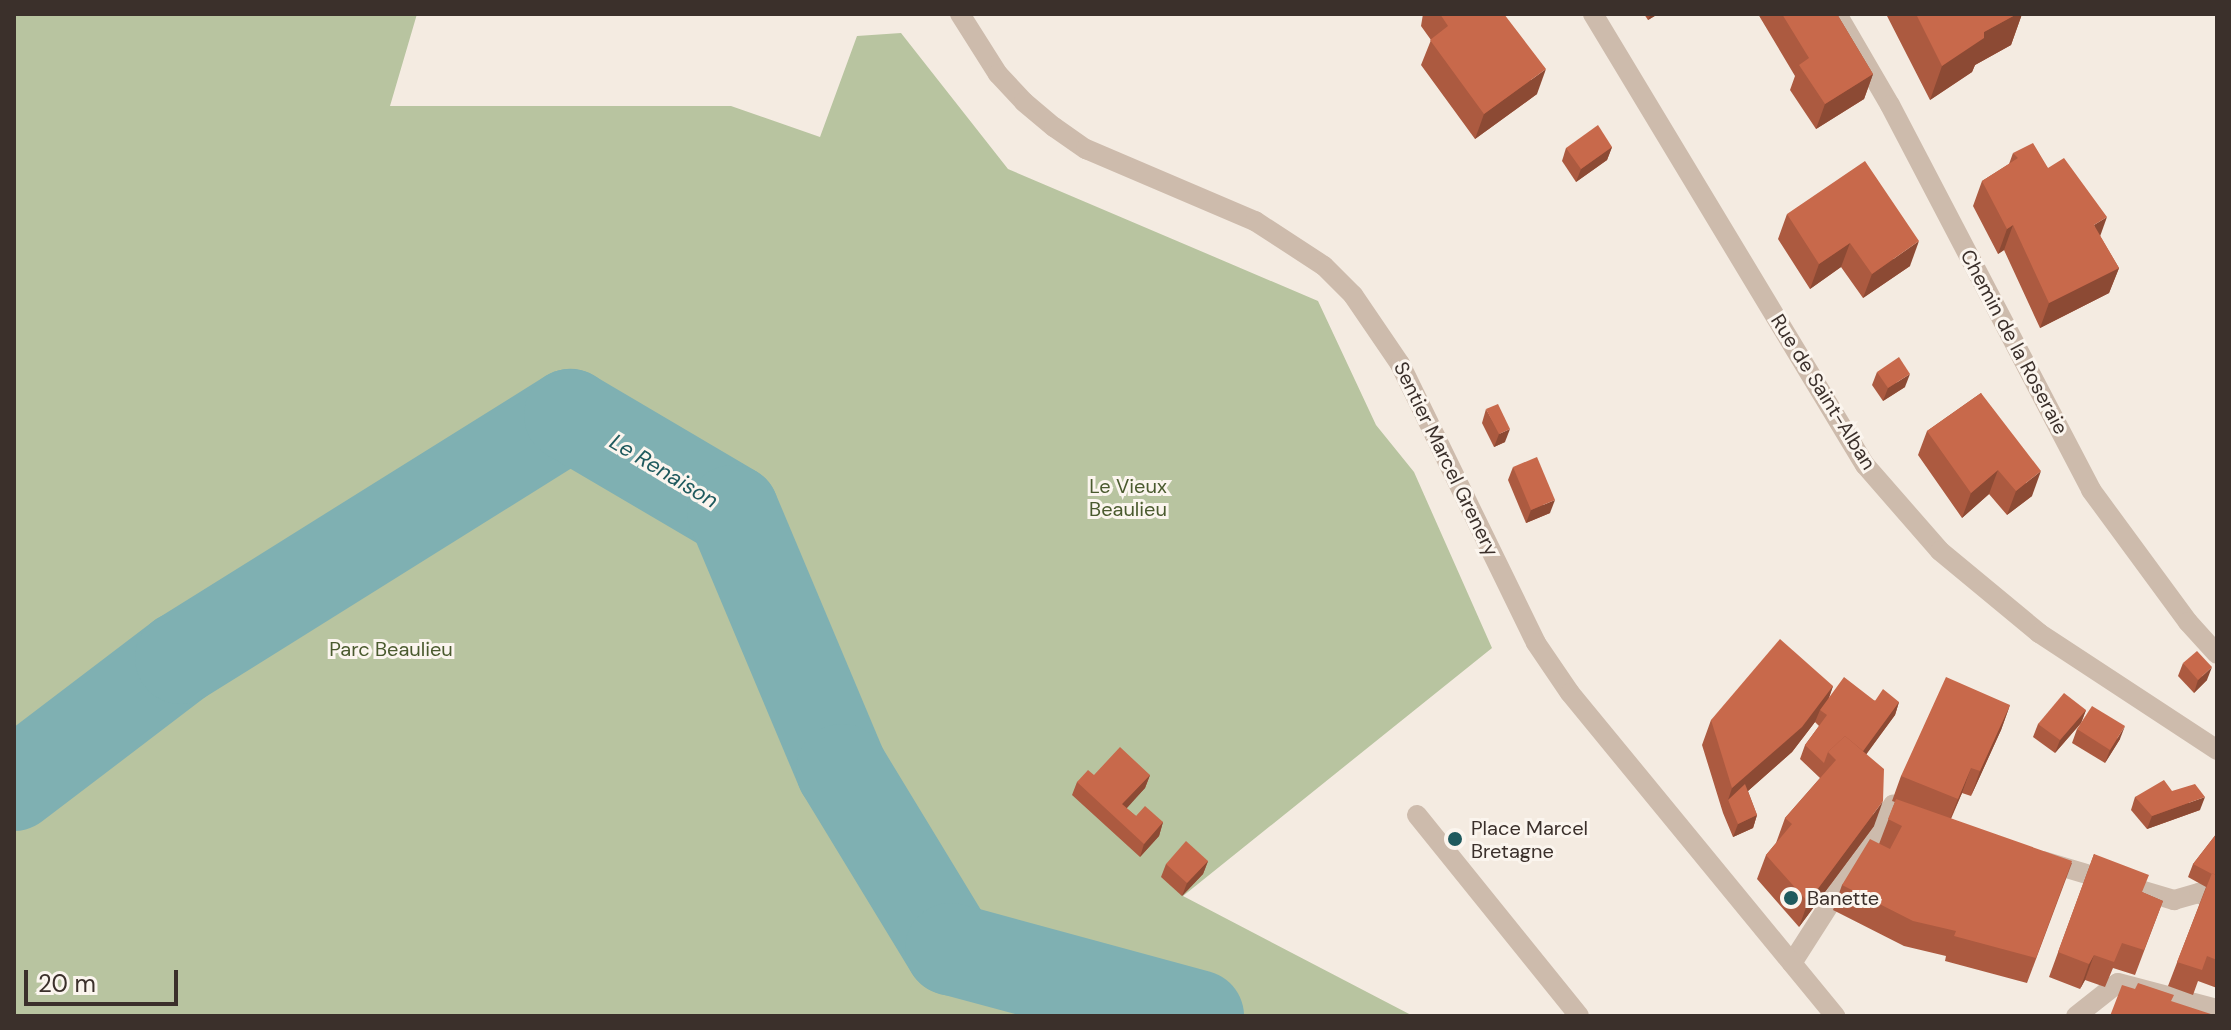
<!DOCTYPE html>
<html>
<head>
<meta charset="utf-8">
<style>
	body { margin:0 }
	#map { position:relative; width:2231px; height:1030px; overflow:hidden; background:#f4ebe1; font-family:"DM Sans",sans-serif }
	div>[style] { position:absolute }
	[style*='--x'] { left:calc(var(--x)*1px); top:calc(var(--y)*1px); width:calc(var(--w)*1px); rotate:calc(var(--a)*1deg) }
	.green>* { inset:0; background:#b8c4a0 }
	.river>* { height:92px; margin:-46px; padding:0 46px; transform-origin:46px; border-radius:46px; background:#7fb0b2 }
	.service>* { height:20px; margin:-10px; padding:0 10px; transform-origin:10px; border-radius:10px; background:#cdbbac }
	.minor>* { height:20px; margin:-10px; padding:0 10px; transform-origin:10px; border-radius:10px; background:#cdbbac }
	.tertiary>* { height:20px; margin:-10px; padding:0 10px; transform-origin:10px; border-radius:10px; background:#cdbbac }
	.wall>* { inset:0; background:#ac5a40 }
	.shaded-wall>* { inset:0; background:#8c4a34 }
	.building>* { inset:0; background:#c8694b }
	.dots>* { width:22px; height:22px; translate:-50% -50%; box-sizing:border-box; border:4px solid #fbf5ee; border-radius:50% }
	span { translate:-50% -50%; white-space:nowrap; text-align:center; line-height:1.15; -webkit-text-stroke:6px #fbf5ee; paint-order:stroke }
	.street-label { font-size:20px; color:#3b302b }
	.park-label { font-size:20px; color:#4a5a2e }
	.poi-label { font-size:20px; color:#3b302b }
	.left { translate:0 -50%; text-align:left }
	.water-label { font-size:22px; color:#1f5a5e; font-style:italic }
	.frame { position:absolute; inset:0; border:16px solid #3b302b; pointer-events:none }
	.scale { position:absolute; left:24px; top:970px; width:154px; height:36px; box-sizing:border-box; border:4px solid #3b302b; border-top:0; padding-left:10px; font-size:24px; line-height:28px; white-space:nowrap; color:#3b302b; -webkit-text-stroke:6px #fbf5ee; paint-order:stroke }
</style>
</head>
<body>
<div id="map">
	<div class="green">
		<i style="clip-path:polygon(14px 14px,417px 14px,390px 106px,731px 106px,820px 137px,857px 36px,901px 33px,1008px 169px,1318px 301px,1376px 425px,1414px 472px,1492px 648px,1183px 896px,1413px 1016px,14px 1016px)"></i>
	</div>
	<div class="river">
		<i style="--x:14;--y:785;--w:210;--a:-37.3"></i>
		<i style="--x:181;--y:658;--w:459;--a:-32"></i>
		<i style="--x:570;--y:415;--w:189;--a:30.5"></i>
		<i style="--x:733;--y:511;--w:281;--a:67.2"></i>
		<i style="--x:842;--y:770;--w:210;--a:58.7"></i>
		<i style="--x:951;--y:949;--w:256;--a:15.2"></i>
	</div>
	<div class="service">
		<i style="--x:960;--y:14;--w:71;--a:57.7"></i>
		<i style="--x:998;--y:74;--w:38;--a:47"></i>
		<i style="--x:1024;--y:102;--w:39;--a:40"></i>
		<i style="--x:1054;--y:127;--w:39;--a:35"></i>
		<i style="--x:1086;--y:149;--w:184;--a:23.1"></i>
		<i style="--x:1255;--y:221;--w:82;--a:33.1"></i>
		<i style="--x:1324;--y:266;--w:41;--a:45"></i>
		<i style="--x:1353;--y:295;--w:83;--a:55.7"></i>
		<i style="--x:1400;--y:364;--w:310;--a:64"></i>
		<i style="--x:1417;--y:815;--w:258;--a:51.1"></i>
		<i style="--x:2043;--y:861;--w:137;--a:16.6"></i>
		<i style="--x:2174;--y:900;--w:26;--a:-16"></i>
		<i style="--x:2199;--y:893;--w:20;--a:27"></i>
		<i style="--x:1792;--y:963;--w:188;--a:-57.4"></i>
		<i style="--x:1893;--y:805;--w:28;--a:21"></i>
		<i style="--x:2076;--y:1016;--w:53;--a:-38.2"></i>
		<i style="--x:2118;--y:983;--w:102;--a:14.7"></i>
	</div>
	<div class="minor">
		<i style="--x:1837;--y:14;--w:105;--a:59.8"></i>
		<i style="--x:1890;--y:105;--w:434;--a:62.4"></i>
		<i style="--x:2091;--y:490;--w:164;--a:53.7"></i>
		<i style="--x:2188;--y:622;--w:43;--a:47.8"></i>
		<i style="--x:1536;--y:643;--w:60;--a:55.8"></i>
		<i style="--x:1570;--y:693;--w:418;--a:50.6"></i>
	</div>
	<div class="tertiary">
		<i style="--x:1593;--y:14;--w:527;--a:58.91"></i>
		<i style="--x:1865;--y:465;--w:114;--a:48.9"></i>
		<i style="--x:1940;--y:551;--w:129;--a:39.6"></i>
		<i style="--x:2039;--y:633;--w:213;--a:33.3"></i>
	</div>
	<div class="wall">
		<i style="clip-path:polygon(1423px 14px,1504px 14px,1537px 94px,1475px 139px,1421px 65px,1431px 40px,1421px 26px)"></i>
		<i style="clip-path:polygon(1644px 14px,1658px 14px,1648px 20px)"></i>
		<i style="clip-path:polygon(1758px 14px,1837px 14px,1873px 74px,1864px 99px,1816px 129px,1790px 90px,1795px 76px)"></i>
		<i style="clip-path:polygon(1886px 14px,2022px 14px,2011px 45px,1975px 65px,1972px 72px,1930px 100px)"></i>
		<i style="clip-path:polygon(1612px 147px,1607px 160px,1576px 182px,1562px 161px,1566px 148px)"></i>
		<i style="clip-path:polygon(2013px 153px,2048px 168px,2100px 236px,2119px 268px,2109px 293px,2040px 328px,2004px 250px,1998px 254px,1973px 206px,1982px 181px,2009px 164px)"></i>
		<i style="clip-path:polygon(1787px 214px,1910px 266px,1863px 298px,1841px 267px,1810px 289px,1778px 239px)"></i>
		<i style="clip-path:polygon(1877px 372px,1905px 387px,1883px 401px,1872px 385px)"></i>
		<i style="clip-path:polygon(1981px 393px,2032px 496px,2007px 515px,1989px 494px,1962px 518px,1918px 455px,1927px 431px)"></i>
		<i style="clip-path:polygon(1486px 409px,1505px 442px,1494px 447px,1482px 423px)"></i>
		<i style="clip-path:polygon(1513px 467px,1550px 513px,1526px 523px,1508px 480px)"></i>
		<i style="clip-path:polygon(2183px 663px,2207px 680px,2194px 693px,2178px 676px)"></i>
		<i style="clip-path:polygon(1833px 686px,1829px 698px,1899px 702px,1895px 715px,1866px 754px,1874px 826px,1799px 927px,1757px 879px,1766px 855px,1776px 843px,1785px 818px,1820px 778px,1800px 759px,1805px 745px,1819px 726px,1815px 722px,1792px 752px,1748px 791px,1757px 815px,1753px 828px,1733px 837px,1723px 813px,1702px 745px,1711px 720px)"></i>
		<i style="clip-path:polygon(2010px 705px,2001px 730px,1971px 796px,1962px 793px,1951px 819px,2072px 863px,2027px 983px,1945px 961px,1946px 956px,1904px 946px,1833px 910px,1842px 885px,1879px 844px,1895px 802px,1892px 801px,1901px 776px)"></i>
		<i style="clip-path:polygon(2086px 710px,2081px 723px,2055px 753px,2033px 737px,2038px 724px)"></i>
		<i style="clip-path:polygon(2077px 729px,2120px 739px,2105px 763px,2072px 743px)"></i>
		<i style="clip-path:polygon(1094px 775px,1150px 775px,1145px 788px,1126px 808px,1136px 816px,1163px 822px,1159px 836px,1140px 857px,1072px 795px,1077px 782px)"></i>
		<i style="clip-path:polygon(2172px 791px,2200px 810px,2147px 829px,2131px 810px,2135px 797px)"></i>
		<i style="clip-path:polygon(2217px 833px,2217px 988px,2198px 981px,2193px 995px,2168px 986px,2206px 887px,2188px 877px,2193px 864px)"></i>
		<i style="clip-path:polygon(2094px 854px,2142px 892px,2163px 901px,2135px 975px,2113px 968px,2105px 987px,2085px 980px,2080px 989px,2049px 977px)"></i>
		<i style="clip-path:polygon(1208px 861px,1203px 874px,1182px 896px,1161px 877px,1166px 864px)"></i>
	</div>
	<div class="shaded-wall">
		<i style="clip-path:polygon(1651px 14px,1658px 14px,1648px 20px)"></i>
		<i style="clip-path:polygon(2017px 14px,2022px 14px,2011px 45px,1975px 65px,1972px 72px,1930px 100px,1942px 66px,1984px 32px)"></i>
		<i style="clip-path:polygon(1546px 69px,1537px 94px,1475px 139px,1484px 114px)"></i>
		<i style="clip-path:polygon(1873px 74px,1864px 99px,1816px 129px,1825px 104px)"></i>
		<i style="clip-path:polygon(1612px 147px,1607px 160px,1576px 182px,1581px 169px)"></i>
		<i style="clip-path:polygon(2107px 217px,2098px 242px,2094px 225px)"></i>
		<i style="clip-path:polygon(2013px 225px,2004px 250px,1998px 254px,2007px 229px)"></i>
		<i style="clip-path:polygon(1919px 241px,1910px 266px,1863px 298px,1872px 274px)"></i>
		<i style="clip-path:polygon(1850px 243px,1841px 267px,1810px 289px,1819px 264px)"></i>
		<i style="clip-path:polygon(2119px 268px,2109px 293px,2040px 328px,2049px 303px)"></i>
		<i style="clip-path:polygon(1910px 374px,1905px 387px,1883px 401px,1888px 388px)"></i>
		<i style="clip-path:polygon(1510px 429px,1505px 442px,1494px 447px,1499px 434px)"></i>
		<i style="clip-path:polygon(1998px 470px,1989px 494px,1962px 518px,1971px 493px)"></i>
		<i style="clip-path:polygon(2041px 471px,2032px 496px,2007px 515px,2016px 491px)"></i>
		<i style="clip-path:polygon(1555px 500px,1550px 513px,1526px 523px,1531px 510px)"></i>
		<i style="clip-path:polygon(2212px 667px,2207px 680px,2194px 693px,2198px 680px)"></i>
		<i style="clip-path:polygon(1833px 686px,1824px 711px,1820px 710px,1815px 722px,1792px 752px,1731px 806px,1728px 800px,1732px 788px)"></i>
		<i style="clip-path:polygon(1899px 702px,1895px 715px,1852px 774px,1856px 761px)"></i>
		<i style="clip-path:polygon(2010px 705px,2001px 730px,1971px 796px,1980px 771px)"></i>
		<i style="clip-path:polygon(2086px 710px,2081px 723px,2055px 753px,2060px 740px)"></i>
		<i style="clip-path:polygon(2125px 726px,2120px 739px,2105px 763px,2110px 750px)"></i>
		<i style="clip-path:polygon(1971px 768px,1962px 793px,1948px 824px,1958px 799px)"></i>
		<i style="clip-path:polygon(1150px 775px,1145px 788px,1118px 818px,1122px 804px)"></i>
		<i style="clip-path:polygon(2205px 797px,2200px 810px,2147px 829px,2152px 816px)"></i>
		<i style="clip-path:polygon(1883px 801px,1874px 826px,1799px 927px,1808px 902px)"></i>
		<i style="clip-path:polygon(1757px 815px,1753px 828px,1733px 837px,1738px 824px)"></i>
		<i style="clip-path:polygon(1163px 822px,1159px 836px,1140px 857px,1144px 844px)"></i>
		<i style="clip-path:polygon(1208px 861px,1203px 874px,1182px 896px,1187px 883px)"></i>
		<i style="clip-path:polygon(2094px 955px,2085px 980px,2080px 989px,2089px 964px)"></i>
	</div>
	<div class="building">
		<i style="clip-path:polygon(1440px 14px,1504px 14px,1546px 69px,1484px 114px,1430px 40px,1448px 26px)"></i>
		<i style="clip-path:polygon(1782px 14px,1837px 14px,1873px 74px,1825px 104px,1799px 65px,1809px 58px)"></i>
		<i style="clip-path:polygon(1916px 14px,2017px 14px,1984px 32px,1984px 38px,1942px 66px)"></i>
		<i style="clip-path:polygon(1598px 125px,1612px 147px,1581px 169px,1566px 148px)"></i>
		<i style="clip-path:polygon(2033px 143px,2048px 168px,2064px 158px,2107px 217px,2094px 225px,2119px 268px,2049px 303px,2013px 225px,2007px 229px,1982px 181px,2018px 158px,2013px 153px)"></i>
		<i style="clip-path:polygon(1865px 161px,1919px 241px,1872px 274px,1850px 243px,1819px 264px,1787px 214px)"></i>
		<i style="clip-path:polygon(1899px 357px,1910px 374px,1888px 388px,1877px 372px)"></i>
		<i style="clip-path:polygon(1981px 393px,2041px 471px,2016px 491px,1998px 470px,1971px 493px,1927px 431px)"></i>
		<i style="clip-path:polygon(1498px 404px,1510px 429px,1499px 434px,1486px 409px)"></i>
		<i style="clip-path:polygon(1537px 457px,1555px 500px,1531px 510px,1513px 467px)"></i>
		<i style="clip-path:polygon(1780px 639px,1833px 686px,1802px 727px,1732px 788px,1711px 720px)"></i>
		<i style="clip-path:polygon(2197px 651px,2212px 667px,2198px 680px,2183px 663px)"></i>
		<i style="clip-path:polygon(1844px 677px,1875px 701px,1883px 689px,1899px 702px,1863px 751px,1845px 736px,1828px 752px,1824px 763px,1805px 745px,1827px 715px,1820px 710px)"></i>
		<i style="clip-path:polygon(1946px 677px,2010px 705px,1980px 771px,1971px 768px,1958px 799px,1901px 776px)"></i>
		<i style="clip-path:polygon(2064px 693px,2086px 710px,2060px 740px,2038px 724px)"></i>
		<i style="clip-path:polygon(2092px 706px,2125px 726px,2110px 750px,2077px 729px)"></i>
		<i style="clip-path:polygon(1845px 736px,1884px 769px,1883px 801px,1808px 902px,1766px 855px,1792px 824px,1785px 818px,1836px 760px,1828px 752px)"></i>
		<i style="clip-path:polygon(1120px 747px,1150px 775px,1122px 804px,1136px 816px,1145px 806px,1163px 822px,1144px 844px,1077px 782px,1088px 770px,1094px 775px)"></i>
		<i style="clip-path:polygon(2164px 780px,2172px 791px,2195px 784px,2205px 797px,2152px 816px,2135px 797px)"></i>
		<i style="clip-path:polygon(1745px 784px,1757px 815px,1738px 824px,1728px 800px)"></i>
		<i style="clip-path:polygon(1896px 799px,2072px 861px,2036px 958px,1954px 936px,1956px 931px,1913px 921px,1842px 885px,1870px 839px,1890px 849px,1902px 826px,1888px 819px)"></i>
		<i style="clip-path:polygon(2217px 833px,2217px 876px,2212px 873px,2212px 874px,2193px 864px)"></i>
		<i style="clip-path:polygon(1186px 841px,1208px 861px,1187px 883px,1166px 864px)"></i>
		<i style="clip-path:polygon(2094px 854px,2149px 875px,2142px 892px,2163px 901px,2144px 950px,2122px 943px,2114px 962px,2094px 955px,2089px 964px,2058px 952px)"></i>
		<i style="clip-path:polygon(2212px 873px,2217px 876px,2217px 960px,2207px 956px,2202px 970px,2177px 962px)"></i>
		<i style="clip-path:polygon(2138px 983px,2174px 995px,2171px 1001px,2217px 1016px,2110px 1016px,2122px 985px,2135px 989px)"></i>
	</div>
	<div class="dots">
		<i style="left:1455px;top:839px;background:#1f5a5e"></i>
		<i style="left:1791px;top:898px;background:#1f5a5e"></i>
	</div>
	<div class="street-label">
		<span style="left:2014px;top:342px;rotate:62deg">Chemin de la Roseraie</span>
		<span style="left:1823px;top:392px;rotate:58deg">Rue de Saint-Alban</span>
		<span style="left:1446px;top:459px;rotate:64deg">Sentier Marcel Grenery</span>
	</div>
	<div class="park-label">
		<span style="left:1128px;top:498px">Le Vieux<br>Beaulieu</span>
		<span style="left:391px;top:649px">Parc Beaulieu</span>
	</div>
	<div class="poi-label">
		<span class="left" style="left:1471px;top:840px">Place Marcel<br>Bretagne</span>
		<span class="left" style="left:1807px;top:898px">Banette</span>
	</div>
	<div class="water-label">
		<span style="left:664px;top:471px;rotate:31deg">Le Renaison</span>
	</div>
	<div class="frame"></div>
	<div class="scale">20 m</div>
</div>
</body>
</html>
